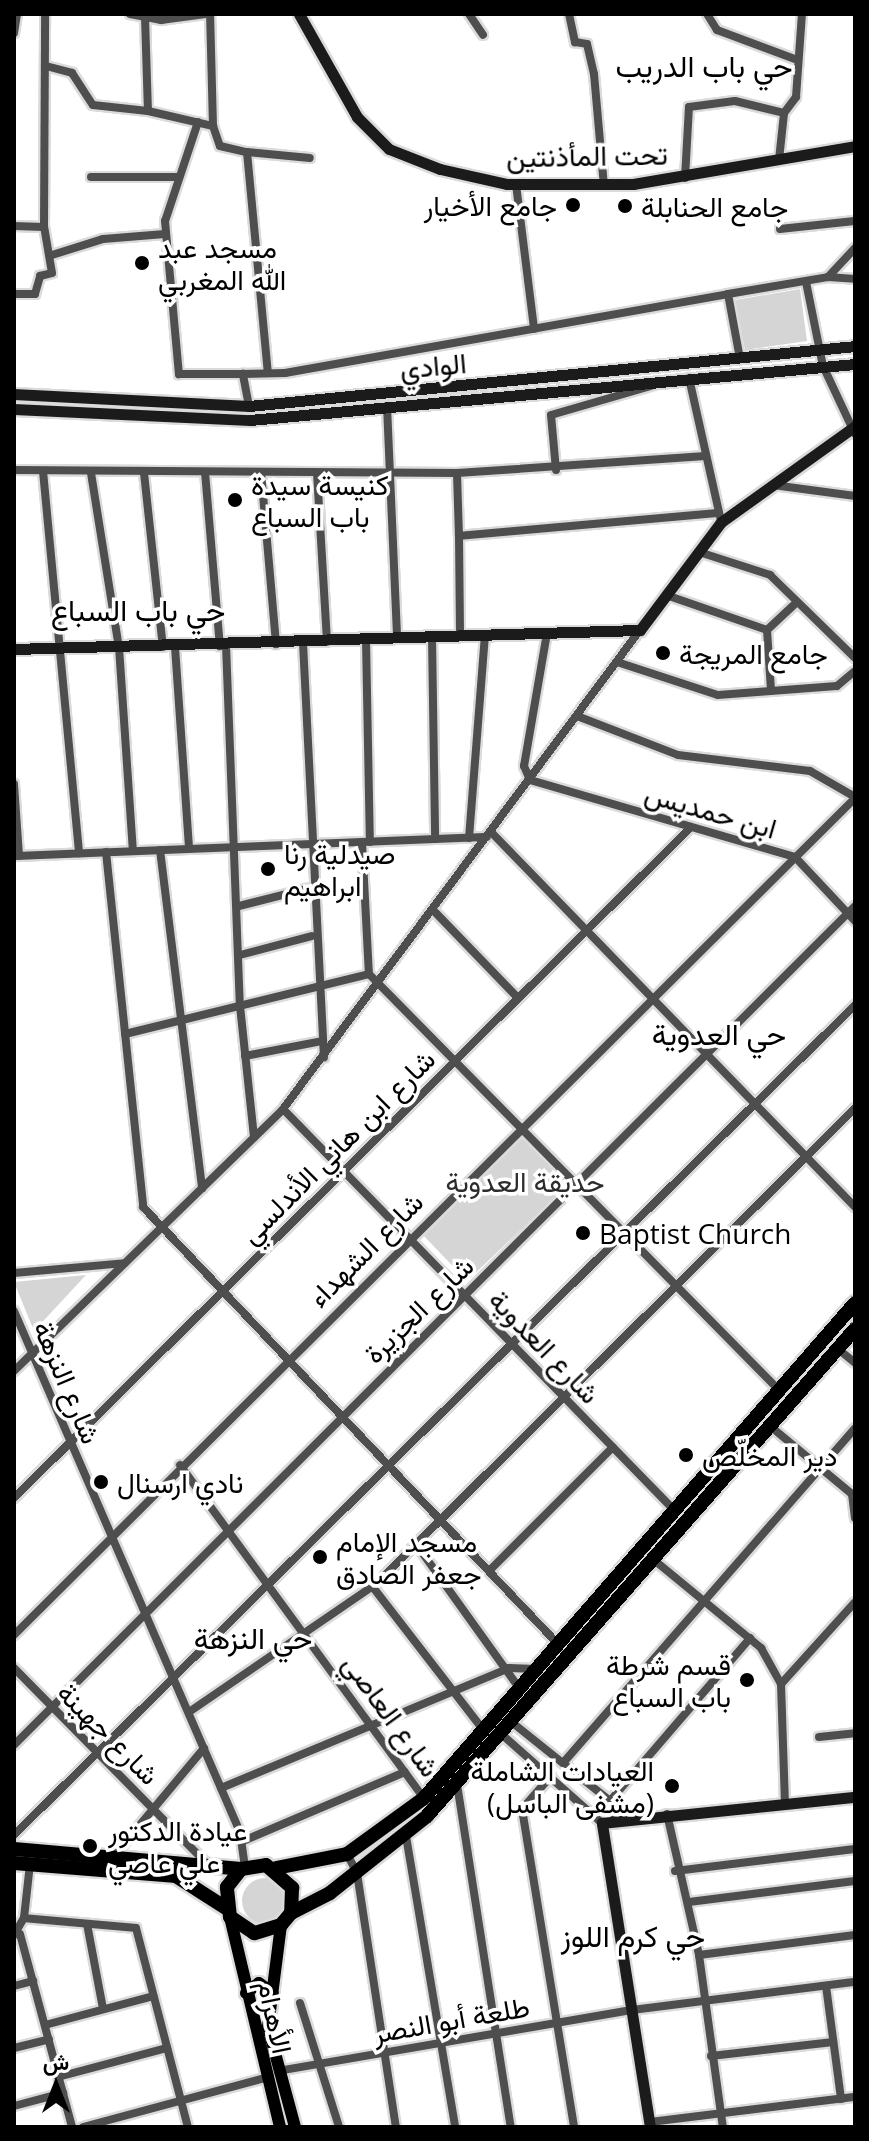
<!DOCTYPE html>
<html>
<head>
<meta charset="utf-8">
<style>
	body { margin:0 }
	#map { position:relative; width:869px; height:2141px; overflow:hidden; background:#fff; font-family:"Open Sans",Vazirmatn,sans-serif }
	div>[style] { position:absolute }
	[style*='--x'] { left:calc(var(--x)*1px); top:calc(var(--y)*1px); width:calc(var(--w)*1px); rotate:calc(var(--a)*1deg) }
	.green>* { inset:0; background:#d5d5d5 }
	.round { border-radius:50% }
	.roads { filter:drop-shadow(2px 0 #dbdbdb) drop-shadow(-2px 0 #dbdbdb) drop-shadow(0 2px #dbdbdb) drop-shadow(0 -2px #dbdbdb) }
	.street>* { height:8px; margin:-4px; padding:0 4px; transform-origin:4px; border-radius:4px; background:#4e4e4e }
	.secondary>* { height:11px; margin:-5.5px; padding:0 5.5px; transform-origin:5.5px; border-radius:5.5px; background:#1b1b1b }
	.primary>* { height:12px; margin:-6px; padding:0 6px; transform-origin:6px; border-radius:6px; background:#000 }
	.highway>* { height:14px; margin:-7px; padding:0 7px; transform-origin:7px; border-radius:7px; background:#000 }
	.dots>* { width:22px; height:22px; translate:-50% -50%; box-sizing:border-box; border:4px solid #fff; border-radius:50% }
	span { translate:-50% -50%; white-space:nowrap; text-align:center; line-height:1.15; -webkit-text-stroke:7px #fff; paint-order:stroke }
	.street-label { font-size:28px; color:#000 }
	.poi-label { font-size:28px; color:#000 }
	.right { translate:-100% -50%; text-align:right }
	.left { translate:0 -50%; text-align:left }
	.park-label { font-size:28px; color:#2c2c2c }
	.neighbourhood-label { font-size:30px; color:#000 }
	.frame { position:absolute; inset:0; border:16px solid #000; pointer-events:none }
	.north { position:absolute; left:16px; top:2045px; width:80px; height:80px; -webkit-text-stroke:6px #fff; paint-order:stroke; rotate:0deg; font-size:22px; font-weight:700; line-height:32px; text-align:center; color:#000 }
	.north::after { content:''; display:block; margin:auto; width:28px; height:36px; background:#000; clip-path:polygon(50% 0,100% 100%,50% 72%,0 100%) }
</style>
</head>
<body>
<div id="map">
	<div class="green">
		<i style="clip-path:polygon(800px 289px,807px 341px,745px 350px,735px 300px)"></i>
		<i style="clip-path:polygon(524px 1135px,573px 1180px,467px 1281px,423px 1235px)"></i>
		<i style="clip-path:polygon(86px 1275px,34px 1331px,14px 1282px)"></i>
		<i class="round" style="left:242px;top:1878px;width:46px;height:46px"></i>
	</div>
	<div class="roads">
		<div class="street">
			<i style="--x:130;--y:14;--w:32;--a:11"></i>
			<i style="--x:161;--y:20;--w:45;--a:-7.6"></i>
			<i style="--x:469;--y:14;--w:25;--a:56"></i>
			<i style="--x:569;--y:14;--w:29;--a:78"></i>
			<i style="--x:575;--y:42;--w:12;--a:9"></i>
			<i style="--x:587;--y:44;--w:31;--a:77"></i>
			<i style="--x:594;--y:74;--w:111;--a:84.9"></i>
			<i style="--x:707;--y:14;--w:19;--a:58"></i>
			<i style="--x:717;--y:30;--w:83;--a:20.4"></i>
			<i style="--x:145;--y:17;--w:94;--a:88.2"></i>
			<i style="--x:148;--y:111;--w:67;--a:13"></i>
			<i style="--x:213;--y:126;--w:112;--a:-91.5"></i>
			<i style="--x:14;--y:33;--w:19;--a:-81"></i>
			<i style="--x:46;--y:66;--w:27;--a:15"></i>
			<i style="--x:72;--y:73;--w:38;--a:57"></i>
			<i style="--x:93;--y:105;--w:55;--a:6.2"></i>
			<i style="--x:198;--y:122;--w:104;--a:108.4"></i>
			<i style="--x:165;--y:221;--w:154;--a:84.8"></i>
			<i style="--x:179;--y:374;--w:64;--a:0"></i>
			<i style="--x:213;--y:126;--w:21;--a:71"></i>
			<i style="--x:220;--y:146;--w:28;--a:13"></i>
			<i style="--x:247;--y:152;--w:222;--a:84.6"></i>
			<i style="--x:247;--y:152;--w:63;--a:5.4"></i>
			<i style="--x:779;--y:160;--w:47;--a:-83.9"></i>
			<i style="--x:784;--y:113;--w:20;--a:-53"></i>
			<i style="--x:796;--y:97;--w:83;--a:-85.9"></i>
			<i style="--x:91;--y:177;--w:88;--a:0"></i>
			<i style="--x:685;--y:178;--w:71;--a:-86.8"></i>
			<i style="--x:689;--y:107;--w:46;--a:-7.4"></i>
			<i style="--x:735;--y:101;--w:50;--a:13.8"></i>
			<i style="--x:516;--y:184;--w:146;--a:82.9"></i>
			<i style="--x:14;--y:226;--w:30;--a:2"></i>
			<i style="--x:780;--y:229;--w:75;--a:-6.1"></i>
			<i style="--x:52;--y:255;--w:53;--a:-17.4"></i>
			<i style="--x:103;--y:239;--w:62;--a:-4.6"></i>
			<i style="--x:828;--y:277;--w:27;--a:4"></i>
			<i style="--x:806;--y:282;--w:86;--a:78.6"></i>
			<i style="--x:823;--y:366;--w:75;--a:64.8"></i>
			<i style="--x:14;--y:294;--w:21;--a:0"></i>
			<i style="--x:35;--y:294;--w:19;--a:-74"></i>
			<i style="--x:40;--y:276;--w:12;--a:-14"></i>
			<i style="--x:52;--y:273;--w:48;--a:-99.7"></i>
			<i style="--x:44;--y:226;--w:212;--a:-89.7"></i>
			<i style="--x:728;--y:294;--w:101;--a:-9.6"></i>
			<i style="--x:828;--y:277;--w:40;--a:-47"></i>
			<i style="--x:689;--y:378;--w:142;--a:77.4"></i>
			<i style="--x:249;--y:406;--w:33;--a:-101"></i>
			<i style="--x:243;--y:374;--w:42;--a:-1.4"></i>
			<i style="--x:285;--y:373;--w:450;--a:-10.1"></i>
			<i style="--x:728;--y:294;--w:66;--a:79.5"></i>
			<i style="--x:387;--y:406;--w:233;--a:87.5"></i>
			<i style="--x:14;--y:470;--w:443;--a:0.4"></i>
			<i style="--x:457;--y:473;--w:249;--a:-3.9"></i>
			<i style="--x:556;--y:470;--w:55;--a:-95.2"></i>
			<i style="--x:551;--y:415;--w:104;--a:-16.2"></i>
			<i style="--x:43;--y:471;--w:384;--a:84.6"></i>
			<i style="--x:205;--y:472;--w:175;--a:85.1"></i>
			<i style="--x:261;--y:472;--w:173;--a:85"></i>
			<i style="--x:91;--y:473;--w:176;--a:80.9"></i>
			<i style="--x:119;--y:647;--w:204;--a:86.1"></i>
			<i style="--x:144;--y:473;--w:175;--a:83.8"></i>
			<i style="--x:317;--y:473;--w:169;--a:86.6"></i>
			<i style="--x:457;--y:473;--w:63;--a:88.2"></i>
			<i style="--x:459;--y:536;--w:261;--a:-5.1"></i>
			<i style="--x:773;--y:485;--w:83;--a:7.6"></i>
			<i style="--x:459;--y:536;--w:101;--a:89.4"></i>
			<i style="--x:699;--y:552;--w:75;--a:17.9"></i>
			<i style="--x:770;--y:575;--w:119;--a:44.3"></i>
			<i style="--x:666;--y:595;--w:107;--a:19.1"></i>
			<i style="--x:767;--y:630;--w:41;--a:-43"></i>
			<i style="--x:767;--y:630;--w:61;--a:86.2"></i>
			<i style="--x:547;--y:633;--w:135;--a:99.8"></i>
			<i style="--x:524;--y:766;--w:15;--a:67"></i>
			<i style="--x:530;--y:780;--w:276;--a:16.2"></i>
			<i style="--x:795;--y:857;--w:88;--a:46.8"></i>
			<i style="--x:432;--y:638;--w:201;--a:89.1"></i>
			<i style="--x:366;--y:640;--w:202;--a:88.9"></i>
			<i style="--x:303;--y:643;--w:415;--a:87.1"></i>
			<i style="--x:226;--y:645;--w:361;--a:87.8"></i>
			<i style="--x:240;--y:1006;--w:132;--a:83.9"></i>
			<i style="--x:175;--y:647;--w:202;--a:86"></i>
			<i style="--x:617;--y:662;--w:106;--a:18.1"></i>
			<i style="--x:718;--y:695;--w:119;--a:-4.3"></i>
			<i style="--x:837;--y:686;--w:23;--a:-40"></i>
			<i style="--x:577;--y:716;--w:108;--a:21.1"></i>
			<i style="--x:678;--y:755;--w:133;--a:6.9"></i>
			<i style="--x:810;--y:771;--w:52;--a:30"></i>
			<i style="--x:14;--y:784;--w:72;--a:86"></i>
			<i style="--x:491;--y:832;--w:523;--a:45.85"></i>
			<i style="--x:469;--y:838;--w:203;--a:-85.5"></i>
			<i style="--x:362;--y:842;--w:132;--a:87"></i>
			<i style="--x:160;--y:850;--w:341;--a:82.9"></i>
			<i style="--x:106;--y:852;--w:357;--a:84"></i>
			<i style="--x:143;--y:1207;--w:603;--a:46.48"></i>
			<i style="--x:14;--y:856;--w:473;--a:-2.3"></i>
			<i style="--x:239;--y:906;--w:73;--a:-14.2"></i>
			<i style="--x:433;--y:910;--w:122;--a:46"></i>
			<i style="--x:240;--y:955;--w:74;--a:-14.8"></i>
			<i style="--x:125;--y:1034;--w:251;--a:-13.8"></i>
			<i style="--x:369;--y:974;--w:584;--a:45.42"></i>
			<i style="--x:245;--y:1056;--w:78;--a:-11"></i>
			<i style="--x:283;--y:1109;--w:561;--a:45.72"></i>
			<i style="--x:14;--y:1273;--w:111;--a:-5.1"></i>
			<i style="--x:14;--y:1311;--w:568;--a:66.55"></i>
			<i style="--x:240;--y:1832;--w:36;--a:82"></i>
			<i style="--x:838;--y:1349;--w:22;--a:39"></i>
			<i style="--x:14;--y:1371;--w:376;--a:-44.2"></i>
			<i style="--x:283;--y:1109;--w:597;--a:-53.3"></i>
			<i style="--x:770;--y:1426;--w:107;--a:39.7"></i>
			<i style="--x:852;--y:1494;--w:24;--a:83"></i>
			<i style="--x:180;--y:1465;--w:413;--a:53.8"></i>
			<i style="--x:14;--y:1498;--w:953;--a:-44.74"></i>
			<i style="--x:416;--y:1544;--w:177;--a:54.4"></i>
			<i style="--x:654;--y:1560;--w:139;--a:39.4"></i>
			<i style="--x:761;--y:1648;--w:41;--a:60.9"></i>
			<i style="--x:781;--y:1684;--w:119;--a:88.1"></i>
			<i style="--x:489;--y:1571;--w:175;--a:-45"></i>
			<i style="--x:372;--y:1586;--w:183;--a:52.3"></i>
			<i style="--x:14;--y:1635;--w:1187;--a:-44.86"></i>
			<i style="--x:14;--y:1668;--w:274;--a:45.4"></i>
			<i style="--x:781;--y:1684;--w:110;--a:-47.9"></i>
			<i style="--x:189;--y:1712;--w:227;--a:-34.4"></i>
			<i style="--x:376;--y:1584;--w:675;--a:-44.82"></i>
			<i style="--x:509;--y:1720;--w:129;--a:38.7"></i>
			<i style="--x:499;--y:1732;--w:137;--a:41.5"></i>
			<i style="--x:819;--y:1737;--w:36;--a:-6"></i>
			<i style="--x:14;--y:1745;--w:1188;--a:-44.93"></i>
			<i style="--x:563;--y:1763;--w:444;--a:-48.9"></i>
			<i style="--x:551;--y:1776;--w:44;--a:131.3"></i>
			<i style="--x:522;--y:1809;--w:322;--a:80.7"></i>
			<i style="--x:457;--y:1784;--w:347;--a:81.1"></i>
			<i style="--x:221;--y:1788;--w:312;--a:-22.6"></i>
			<i style="--x:509;--y:1668;--w:27;--a:2"></i>
			<i style="--x:667;--y:1814;--w:145;--a:77.2"></i>
			<i style="--x:699;--y:1955;--w:174;--a:82.1"></i>
			<i style="--x:614;--y:1817;--w:16;--a:-104"></i>
			<i style="--x:610;--y:1801;--w:215;--a:-49.3"></i>
			<i style="--x:14;--y:1835;--w:1182;--a:-44.62"></i>
			<i style="--x:406;--y:1836;--w:295;--a:80.4"></i>
			<i style="--x:243;--y:1841;--w:176;--a:-23.1"></i>
			<i style="--x:347;--y:1854;--w:21;--a:62"></i>
			<i style="--x:357;--y:1873;--w:257;--a:81.3"></i>
			<i style="--x:113;--y:1857;--w:142;--a:-50.1"></i>
			<i style="--x:675;--y:1871;--w:181;--a:-7"></i>
			<i style="--x:689;--y:1902;--w:167;--a:-7.2"></i>
			<i style="--x:24;--y:1918;--w:112;--a:5.1"></i>
			<i style="--x:136;--y:1928;--w:206;--a:75.4"></i>
			<i style="--x:87;--y:1924;--w:86;--a:79.3"></i>
			<i style="--x:20;--y:1934;--w:200;--a:74.9"></i>
			<i style="--x:14;--y:1935;--w:20;--a:-60"></i>
			<i style="--x:24;--y:1918;--w:54;--a:-83.7"></i>
			<i style="--x:699;--y:1955;--w:157;--a:-7.3"></i>
			<i style="--x:14;--y:1986;--w:20;--a:-15"></i>
			<i style="--x:826;--y:1986;--w:114;--a:82.4"></i>
			<i style="--x:300;--y:2003;--w:130;--a:72.5"></i>
			<i style="--x:45;--y:2025;--w:112;--a:-15"></i>
			<i style="--x:14;--y:2048;--w:36;--a:-14"></i>
			<i style="--x:711;--y:2056;--w:123;--a:-6.5"></i>
			<i style="--x:278;--y:2071;--w:359;--a:-9.8"></i>
			<i style="--x:632;--y:2010;--w:225;--a:-7.2"></i>
			<i style="--x:58;--y:2077;--w:113;--a:-14.9"></i>
			<i style="--x:14;--y:2106;--w:51;--a:-14.9"></i>
			<i style="--x:650;--y:2122;--w:207;--a:-7"></i>
			<i style="--x:83;--y:2127;--w:188;--a:-15.1"></i>
		</div>
		<div class="secondary">
			<i style="--x:299;--y:14;--w:118;--a:60.6"></i>
			<i style="--x:357;--y:117;--w:45;--a:45"></i>
			<i style="--x:389;--y:149;--w:55;--a:21.4"></i>
			<i style="--x:440;--y:169;--w:69;--a:12.6"></i>
			<i style="--x:507;--y:184;--w:126;--a:0"></i>
			<i style="--x:633;--y:184;--w:225;--a:-9.7"></i>
			<i style="--x:14;--y:394;--w:235;--a:2.9"></i>
			<i style="--x:249;--y:406;--w:609;--a:-5.65"></i>
			<i style="--x:14;--y:409;--w:236;--a:2.7"></i>
			<i style="--x:250;--y:420;--w:608;--a:-5.29"></i>
			<i style="--x:14;--y:649;--w:626;--a:-1.74"></i>
			<i style="--x:640;--y:630;--w:135;--a:-53.1"></i>
			<i style="--x:721;--y:522;--w:165;--a:-35.6"></i>
			<i style="--x:650;--y:2127;--w:308;--a:-99"></i>
			<i style="--x:602;--y:1823;--w:254;--a:-5.9"></i>
		</div>
		<div class="primary">
			<i style="--x:230;--y:1917;--w:216;--a:76.6"></i>
			<i style="--x:281;--y:1925;--w:103;--a:97.3"></i>
			<i style="--x:268;--y:2027;--w:104;--a:74.9"></i>
			<i style="--x:246;--y:1993;--w:16;--a:-38"></i>
			<i style="--x:259;--y:1983;--w:17;--a:36"></i>
		</div>
		<div class="highway">
			<i style="--x:14;--y:1849;--w:228;--a:5"></i>
			<i style="--x:241;--y:1869;--w:25;--a:-9"></i>
			<i style="--x:266;--y:1865;--w:35;--a:41"></i>
			<i style="--x:292;--y:1888;--w:25;--a:92"></i>
			<i style="--x:291;--y:1913;--w:16;--a:130"></i>
			<i style="--x:281;--y:1925;--w:28;--a:163"></i>
			<i style="--x:254;--y:1933;--w:29;--a:-146"></i>
			<i style="--x:230;--y:1917;--w:30;--a:-96"></i>
			<i style="--x:227;--y:1887;--w:23;--a:-52"></i>
			<i style="--x:14;--y:1863;--w:163;--a:4.6"></i>
			<i style="--x:176;--y:1876;--w:59;--a:32.6"></i>
			<i style="--x:276;--y:1868;--w:72;--a:-11.2"></i>
			<i style="--x:347;--y:1854;--w:95;--a:-36"></i>
			<i style="--x:424;--y:1798;--w:656;--a:-48.95"></i>
			<i style="--x:291;--y:1913;--w:44;--a:-27.1"></i>
			<i style="--x:330;--y:1893;--w:124;--a:-38.4"></i>
			<i style="--x:427;--y:1816;--w:648;--a:-48.69"></i>
		</div>
	</div>
	<div class="dots">
		<i style="left:573px;top:205px;background:#000"></i>
		<i style="left:625px;top:206px;background:#000"></i>
		<i style="left:142px;top:263px;background:#000"></i>
		<i style="left:235px;top:500px;background:#000"></i>
		<i style="left:663px;top:653px;background:#000"></i>
		<i style="left:268px;top:869px;background:#000"></i>
		<i style="left:583px;top:1233px;background:#000"></i>
		<i style="left:686px;top:1455px;background:#000"></i>
		<i style="left:101px;top:1482px;background:#000"></i>
		<i style="left:320px;top:1557px;background:#000"></i>
		<i style="left:747px;top:1680px;background:#000"></i>
		<i style="left:672px;top:1786px;background:#000"></i>
		<i style="left:90px;top:1846px;background:#000"></i>
	</div>
	<div class="street-label">
		<span style="left:587px;top:155px;rotate:-1deg">تحت المأذنتين</span>
		<span style="left:433px;top:365px;rotate:-5deg">الوادي</span>
		<span style="left:711px;top:810px;rotate:16deg">ابن حمديس</span>
		<span style="left:337px;top:1146px;rotate:-45deg">شارع ابن هاني الأندلسي</span>
		<span style="left:365px;top:1249px;rotate:-45deg">شارع الشهداء</span>
		<span style="left:418px;top:1309px;rotate:-44deg">شارع الجزيرة</span>
		<span style="left:545px;top:1346px;rotate:46deg">شارع العدوية</span>
		<span style="left:68px;top:1382px;rotate:67deg">شارع النزهة</span>
		<span style="left:392px;top:1715px;rotate:54deg">شارع العاصي</span>
		<span style="left:109px;top:1733px;rotate:45deg">شارع جهينة</span>
		<span style="left:276px;top:2017px;rotate:78deg">الأهرام</span>
		<span style="left:451px;top:2019px;rotate:-10deg">طلعة أبو النصر</span>
	</div>
	<div class="poi-label">
		<span class="right" style="left:557px;top:205px">جامع الأخيار</span>
		<span class="left" style="left:641px;top:206px">جامع الحنابلة</span>
		<span class="left" style="left:158px;top:263px">مسجد عبد<br>الله المغربي</span>
		<span class="left" style="left:251px;top:500px">كنيسة سيدة<br>باب السباع</span>
		<span class="left" style="left:679px;top:653px">جامع المريجة</span>
		<span class="left" style="left:284px;top:869px">صيدلية رنا<br>ابراهيم</span>
		<span class="left" style="left:599px;top:1233px">Baptist Church</span>
		<span class="left" style="left:702px;top:1455px">دير المخلّص</span>
		<span class="left" style="left:117px;top:1482px">نادي ارسنال</span>
		<span class="left" style="left:336px;top:1557px">مسجد الإمام<br>جعفر الصادق</span>
		<span class="right" style="left:731px;top:1680px">قسم شرطة<br>باب السباع</span>
		<span class="right" style="left:654px;top:1786px">العيادات الشاملة<br>(مشفى الباسل)</span>
		<span class="left" style="left:108px;top:1846px">عيادة الدكتور<br>علي عاصي</span>
	</div>
	<div class="park-label">
		<span style="left:525px;top:1181px">حديقة العدوية</span>
	</div>
	<div class="neighbourhood-label">
		<span style="left:704px;top:66px">حي باب الدريب</span>
		<span style="left:138px;top:610px">حي باب السباع</span>
		<span style="left:719px;top:1034px">حي العدوية</span>
		<span style="left:253px;top:1638px">حي النزهة</span>
		<span style="left:633px;top:1936px">حي كرم اللوز</span>
	</div>
	<div class="frame"></div>
	<div class="north">ش</div>
</div>
</body>
</html>
